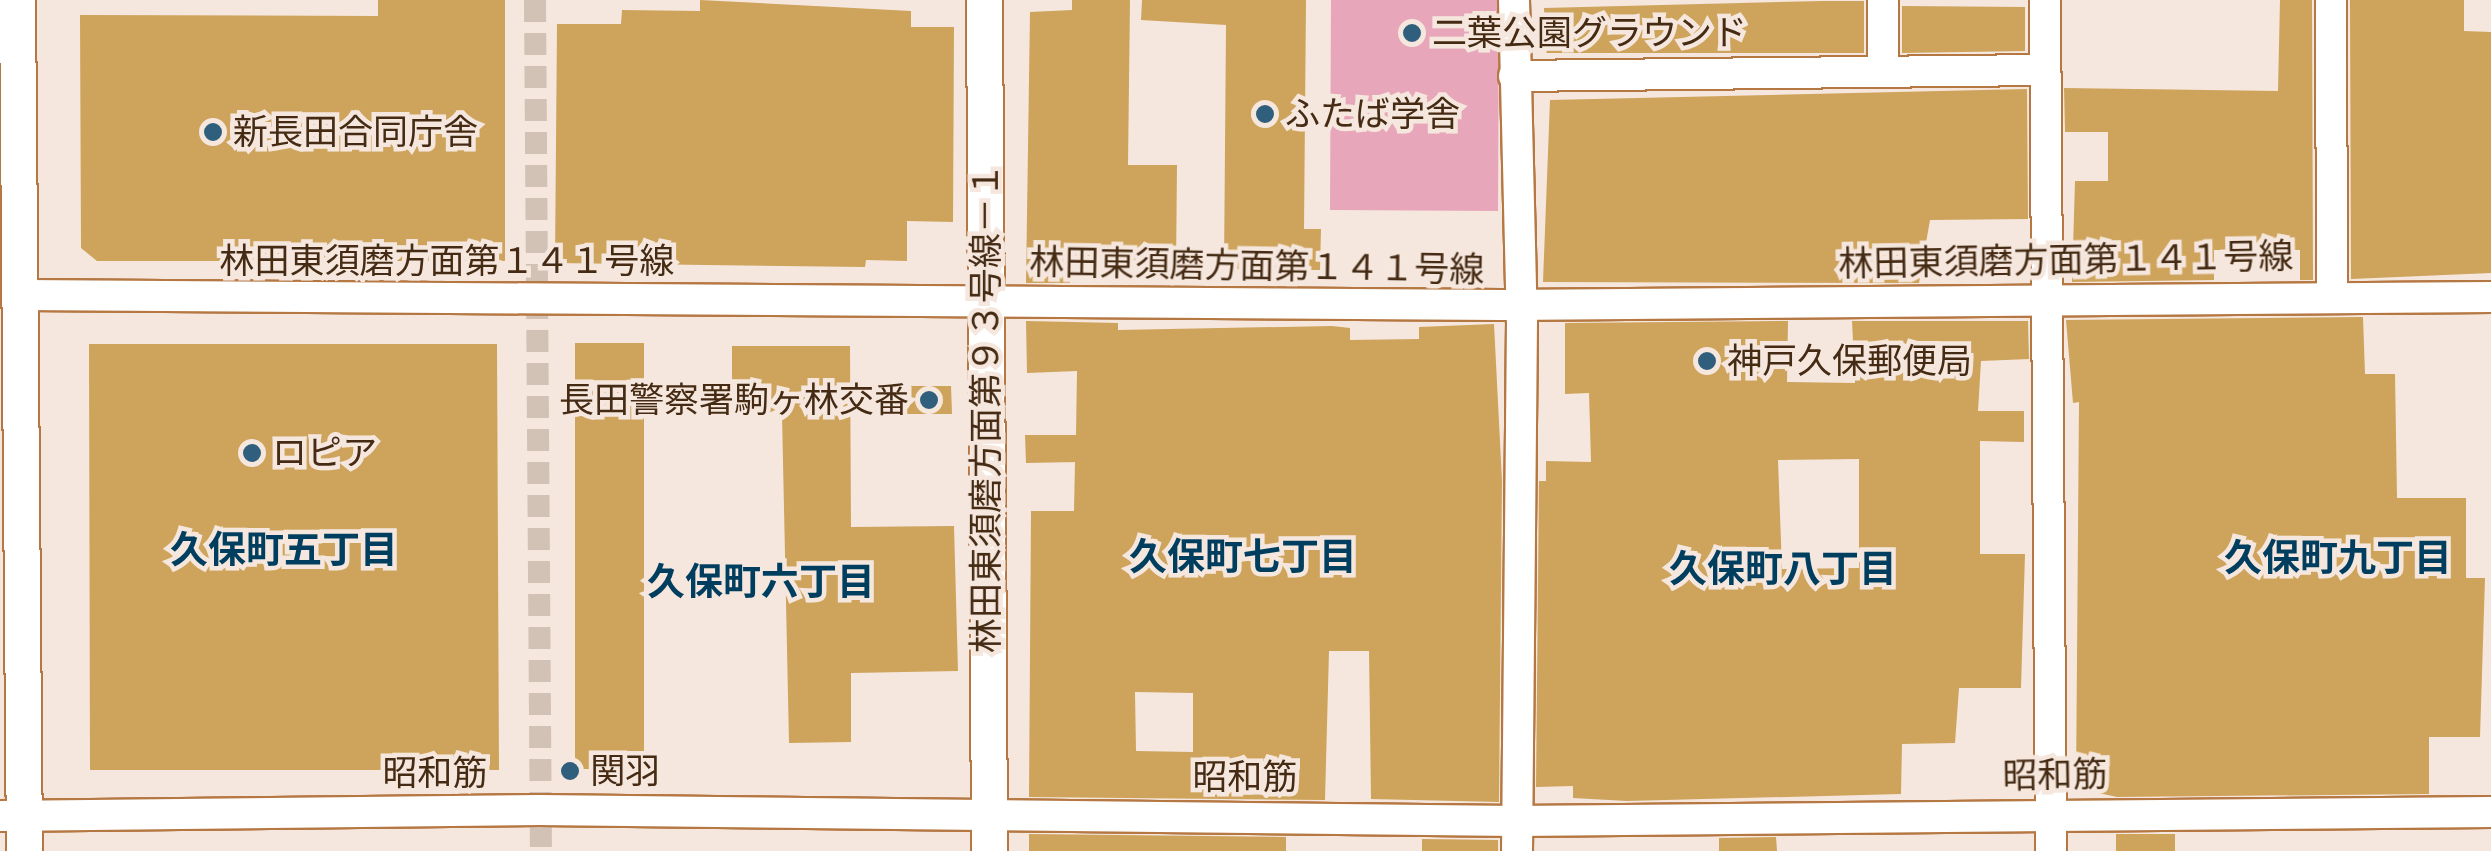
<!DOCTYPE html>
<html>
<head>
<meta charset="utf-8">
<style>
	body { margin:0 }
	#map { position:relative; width:2491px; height:851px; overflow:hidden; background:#f5e7dd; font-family:"Libre Baskerville","Noto Sans JP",serif }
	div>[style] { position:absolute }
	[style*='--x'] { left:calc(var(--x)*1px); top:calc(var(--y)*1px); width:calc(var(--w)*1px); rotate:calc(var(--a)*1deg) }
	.green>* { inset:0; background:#e8a6ba }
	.building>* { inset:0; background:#cea35b }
	.pedestrian-tunnel>* { height:22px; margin-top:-11px; transform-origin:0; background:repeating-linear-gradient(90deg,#d2c1b5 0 22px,transparent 0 33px) }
	.roads { filter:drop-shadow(2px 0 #b67843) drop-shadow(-2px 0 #b67843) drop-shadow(0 2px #b67843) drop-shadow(0 -2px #b67843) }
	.minor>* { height:30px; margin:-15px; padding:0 15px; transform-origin:15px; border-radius:15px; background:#fff }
	.tertiary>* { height:35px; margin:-17.5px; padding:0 17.5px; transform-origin:17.5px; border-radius:17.5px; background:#fff }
	.dots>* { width:28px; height:28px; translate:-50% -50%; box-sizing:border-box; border:5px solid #f5e7dd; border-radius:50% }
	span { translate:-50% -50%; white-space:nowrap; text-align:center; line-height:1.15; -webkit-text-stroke:9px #f5e7dd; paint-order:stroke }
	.poi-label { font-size:35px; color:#452b14 }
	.left { translate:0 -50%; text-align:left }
	.right { translate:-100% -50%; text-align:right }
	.street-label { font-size:35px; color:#452b14 }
	.neighbourhood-label { font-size:38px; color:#003e5f; font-weight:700 }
</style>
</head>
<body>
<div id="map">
	<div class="green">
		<i style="clip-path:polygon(1331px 0,1499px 0,1498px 211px,1330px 210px)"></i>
	</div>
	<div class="building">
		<i style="clip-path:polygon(378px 0,505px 0,505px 261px,97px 261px,81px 248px,80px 15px,378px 16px)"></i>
		<i style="clip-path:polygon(700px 0,911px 11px,911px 27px,954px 27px,953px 222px,907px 221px,907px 261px,866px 260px,865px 267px,555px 263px,557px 24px,621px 24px,622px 10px,700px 11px)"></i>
		<i style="clip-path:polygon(1072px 0,1130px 0,1128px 165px,1177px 165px,1176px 268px,1071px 266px,1070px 283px,1026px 283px,1030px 12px,1072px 10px)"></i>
		<i style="clip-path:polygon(1142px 0,1306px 0,1304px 229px,1321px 229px,1320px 270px,1224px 269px,1226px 25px,1141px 20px)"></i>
		<i style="clip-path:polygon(2280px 0,2312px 0,2313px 280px,2300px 280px,2300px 250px,2214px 250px,2214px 280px,2072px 282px,2075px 181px,2108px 181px,2108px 132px,2065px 132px,2064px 88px,2278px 91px)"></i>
		<i style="clip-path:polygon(2350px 0,2464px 0,2464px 31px,2491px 32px,2491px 273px,2351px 279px)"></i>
		<i style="clip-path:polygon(1822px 1px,1864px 1px,1864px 53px,1546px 53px,1544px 8px)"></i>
		<i style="clip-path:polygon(1902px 6px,2025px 7px,2025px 51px,1902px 53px)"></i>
		<i style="clip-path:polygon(2027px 89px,2028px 219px,1930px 220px,1919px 283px,1543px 282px,1550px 100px)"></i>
		<i style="clip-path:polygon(2363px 317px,2365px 374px,2395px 374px,2397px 498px,2466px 498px,2466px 578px,2485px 578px,2480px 737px,2429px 737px,2429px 794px,2117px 797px,2076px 788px,2079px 402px,2073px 403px,2066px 320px)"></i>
		<i style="clip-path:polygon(evenodd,1026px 321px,1118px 323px,1118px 330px,1332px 326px,1350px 328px,1350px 340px,1419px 339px,1419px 327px,1494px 324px,1502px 481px,1499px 802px,1371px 799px,1369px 651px,1329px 651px,1325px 800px,1029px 797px,1031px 511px,1074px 511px,1075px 462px,1026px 463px,1025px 435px,1076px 435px,1077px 371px,1027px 373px,1026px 321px,1135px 692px,1193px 693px,1193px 752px,1136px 751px,1135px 692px)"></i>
		<i style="clip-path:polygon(evenodd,1788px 321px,1787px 382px,1855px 383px,1852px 321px,2028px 321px,2029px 359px,1981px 361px,1978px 411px,2024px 411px,2024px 442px,1980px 441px,1980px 554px,2025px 554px,2021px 688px,1959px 688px,1955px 743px,1902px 744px,1901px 794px,1627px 801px,1573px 798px,1573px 786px,1536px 787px,1539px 481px,1546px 481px,1546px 461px,1591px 462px,1589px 393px,1565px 394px,1565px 323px,1788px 321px,1859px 459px,1859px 568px,1782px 569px,1778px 460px,1859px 459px)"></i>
		<i style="clip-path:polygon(575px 343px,644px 343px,644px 769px,575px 769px)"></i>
		<i style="clip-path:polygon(89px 344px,497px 344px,499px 770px,90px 770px)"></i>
		<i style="clip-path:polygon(732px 346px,850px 346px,851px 527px,954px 526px,958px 671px,851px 673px,851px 742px,789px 743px,782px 414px,732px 407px)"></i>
		<i style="clip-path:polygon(906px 386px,951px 386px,952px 414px,906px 414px)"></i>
		<i style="clip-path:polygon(1029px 834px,1286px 837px,1286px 851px,1029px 851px)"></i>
		<i style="clip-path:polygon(2116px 834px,2175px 834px,2175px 851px,2116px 851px)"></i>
		<i style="clip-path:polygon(1776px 837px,1777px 851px,1719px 851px,1719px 838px)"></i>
		<i style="clip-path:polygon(1422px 839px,1498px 840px,1498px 851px,1422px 851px)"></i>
	</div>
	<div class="pedestrian-tunnel">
		<i style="--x:535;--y:0;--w:851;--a:89.6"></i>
	</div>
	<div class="roads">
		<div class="minor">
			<i style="--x:1514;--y:0;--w:321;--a:88.6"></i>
			<i style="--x:1522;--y:321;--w:530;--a:90.54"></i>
			<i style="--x:2045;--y:0;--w:851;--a:89.6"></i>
			<i style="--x:2331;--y:0;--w:293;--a:89.8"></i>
			<i style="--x:1883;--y:67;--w:67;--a:-90"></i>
			<i style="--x:1514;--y:76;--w:531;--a:-0.65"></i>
			<i style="--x:23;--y:295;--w:1478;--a:0.39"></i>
			<i style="--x:1501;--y:305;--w:990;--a:-0.46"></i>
			<i style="--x:0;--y:816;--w:539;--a:-0.64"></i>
			<i style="--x:539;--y:810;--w:977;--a:0.65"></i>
			<i style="--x:1516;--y:821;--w:975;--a:-0.53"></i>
		</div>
		<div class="tertiary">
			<i style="--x:17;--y:0;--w:851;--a:89.53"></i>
			<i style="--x:984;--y:0;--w:851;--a:89.66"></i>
		</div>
	</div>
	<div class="dots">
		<i style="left:1412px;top:33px;background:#305f7e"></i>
		<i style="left:1265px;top:114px;background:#305f7e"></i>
		<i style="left:213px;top:132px;background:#305f7e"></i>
		<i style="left:1707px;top:361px;background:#305f7e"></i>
		<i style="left:929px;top:400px;background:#305f7e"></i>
		<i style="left:252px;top:453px;background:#305f7e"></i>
		<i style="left:570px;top:771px;background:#305f7e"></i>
	</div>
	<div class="poi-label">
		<span class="left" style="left:1432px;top:33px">二葉公園グラウンド</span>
		<span class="left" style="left:1285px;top:114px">ふたば学舎</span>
		<span class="left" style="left:233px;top:132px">新長田合同庁舎</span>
		<span class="left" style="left:1727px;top:361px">神戸久保郵便局</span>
		<span class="right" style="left:909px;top:400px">長田警察署駒ヶ林交番</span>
		<span class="left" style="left:272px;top:453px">ロピア</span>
		<span class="left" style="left:590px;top:771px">関羽</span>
	</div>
	<div class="street-label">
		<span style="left:2066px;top:260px;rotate:-1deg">林田東須磨方面第１４１号線</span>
		<span style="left:447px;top:261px">林田東須磨方面第１４１号線</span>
		<span style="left:1257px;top:266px;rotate:1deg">林田東須磨方面第１４１号線</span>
		<span style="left:986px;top:408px;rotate:-90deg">林田東須磨方面第９３号線－１</span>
		<span style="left:435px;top:773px">昭和筋</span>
		<span style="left:2055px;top:775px;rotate:-1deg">昭和筋</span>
		<span style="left:1245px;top:777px">昭和筋</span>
	</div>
	<div class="neighbourhood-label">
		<span style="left:284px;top:550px">久保町五丁目</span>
		<span style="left:1243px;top:557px">久保町七丁目</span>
		<span style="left:2338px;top:558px">久保町九丁目</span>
		<span style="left:1783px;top:569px">久保町八丁目</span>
		<span style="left:761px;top:582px">久保町六丁目</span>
	</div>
</div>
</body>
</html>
